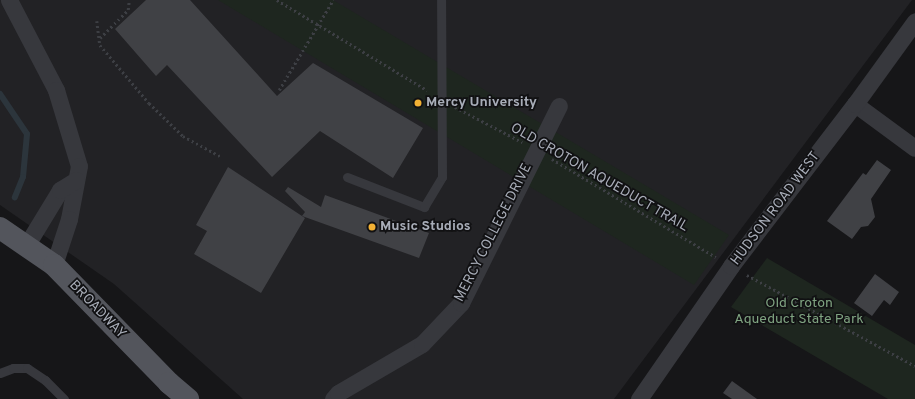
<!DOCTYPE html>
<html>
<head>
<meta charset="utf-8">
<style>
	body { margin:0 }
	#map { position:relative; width:915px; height:399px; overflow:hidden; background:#161618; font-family:Overpass,sans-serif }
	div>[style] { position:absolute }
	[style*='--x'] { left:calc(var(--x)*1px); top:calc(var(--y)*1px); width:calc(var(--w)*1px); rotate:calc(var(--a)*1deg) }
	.built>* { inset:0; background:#222225 }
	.green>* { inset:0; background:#1e261f }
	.stream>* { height:6px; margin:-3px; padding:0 3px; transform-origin:3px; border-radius:3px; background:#2c353c }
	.building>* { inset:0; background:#404145 }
	.path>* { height:2.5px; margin-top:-1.25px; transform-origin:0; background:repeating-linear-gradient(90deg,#3d3f44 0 2px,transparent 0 5px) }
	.service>* { height:9px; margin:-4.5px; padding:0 4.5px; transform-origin:4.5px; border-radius:4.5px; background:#37383d }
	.minor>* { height:17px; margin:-8.5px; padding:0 8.5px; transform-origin:8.5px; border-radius:8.5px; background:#37383d }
	.primary>* { height:22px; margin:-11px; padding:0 11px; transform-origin:11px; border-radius:11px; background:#53555c }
	.dots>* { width:11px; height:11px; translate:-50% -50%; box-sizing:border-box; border:2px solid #111113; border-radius:50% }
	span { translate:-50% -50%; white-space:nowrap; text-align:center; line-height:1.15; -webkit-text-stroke:3.5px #111113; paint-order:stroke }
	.poi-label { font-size:14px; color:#a8adb8; font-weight:700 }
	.left { translate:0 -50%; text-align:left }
	.street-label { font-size:14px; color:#a8adb8 }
	.park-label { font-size:14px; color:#7fa381 }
</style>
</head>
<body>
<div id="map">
	<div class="built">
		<i style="clip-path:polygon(0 0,912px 0,614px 399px,243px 399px,114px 284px,0 205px)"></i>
	</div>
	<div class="green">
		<i style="clip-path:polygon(218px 0,333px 0,729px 235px,694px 285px)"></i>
		<i style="clip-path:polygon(767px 258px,915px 345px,915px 399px,888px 399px,731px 307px)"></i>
	</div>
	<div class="stream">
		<i style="--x:0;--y:94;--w:48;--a:56"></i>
		<i style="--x:27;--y:134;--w:43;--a:95.3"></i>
		<i style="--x:23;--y:177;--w:22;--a:112"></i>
	</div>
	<div class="building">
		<i style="clip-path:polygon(146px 0,190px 0,277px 96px,313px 63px,423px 128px,393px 178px,320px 131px,272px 177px,167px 65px,156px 76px,115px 29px)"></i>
		<i style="clip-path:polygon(877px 160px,891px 170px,871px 199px,875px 217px,868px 226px,861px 227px,852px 239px,827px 221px,863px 173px,866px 175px)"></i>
		<i style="clip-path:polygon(228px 167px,305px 218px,261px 293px,194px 254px,207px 231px,196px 225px)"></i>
		<i style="clip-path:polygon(288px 187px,321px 207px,325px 195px,429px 233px,419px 258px,302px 216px,305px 212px,285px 191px)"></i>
		<i style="clip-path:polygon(875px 274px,899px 292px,890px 305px,884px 300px,872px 316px,854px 303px)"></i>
		<i style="clip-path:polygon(732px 381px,757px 399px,732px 399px,723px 393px)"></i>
	</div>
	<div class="path">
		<i style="--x:277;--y:0;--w:175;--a:31"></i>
		<i style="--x:97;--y:21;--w:24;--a:83"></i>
		<i style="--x:100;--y:45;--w:76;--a:49.8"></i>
		<i style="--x:149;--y:103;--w:47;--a:44.1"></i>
		<i style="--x:183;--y:136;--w:42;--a:28.4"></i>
		<i style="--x:100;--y:38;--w:40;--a:-45"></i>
		<i style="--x:128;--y:10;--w:10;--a:-84"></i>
		<i style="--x:279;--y:90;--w:105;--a:-59"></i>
		<i style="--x:455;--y:107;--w:76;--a:27.6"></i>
		<i style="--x:552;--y:159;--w:191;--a:30.9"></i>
		<i style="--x:747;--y:275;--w:191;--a:28.4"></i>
	</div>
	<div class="service">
		<i style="--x:347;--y:177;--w:83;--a:21.3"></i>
		<i style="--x:424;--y:207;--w:35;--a:-59"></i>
		<i style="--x:442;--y:177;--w:177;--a:-90.3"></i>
		<i style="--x:0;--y:373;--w:14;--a:-21"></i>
		<i style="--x:13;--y:368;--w:14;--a:0"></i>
		<i style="--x:27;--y:368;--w:22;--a:34"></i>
		<i style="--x:45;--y:380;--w:27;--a:45"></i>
	</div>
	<div class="minor">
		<i style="--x:9;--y:0;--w:102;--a:62.4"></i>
		<i style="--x:56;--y:90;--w:79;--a:73.2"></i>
		<i style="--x:79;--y:166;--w:54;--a:100.7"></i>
		<i style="--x:69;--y:219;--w:48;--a:108.1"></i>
		<i style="--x:855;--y:104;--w:74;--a:36.3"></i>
		<i style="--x:26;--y:246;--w:66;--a:-58.7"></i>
		<i style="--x:60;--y:190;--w:19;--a:-32"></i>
		<i style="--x:333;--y:399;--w:8;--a:-50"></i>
		<i style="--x:338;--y:393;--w:97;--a:-30.3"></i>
		<i style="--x:422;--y:344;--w:57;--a:-46.4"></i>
		<i style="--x:461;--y:303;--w:220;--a:-63.6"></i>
		<i style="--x:639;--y:399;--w:162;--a:-55.3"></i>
		<i style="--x:731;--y:266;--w:204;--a:-52.6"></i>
		<i style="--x:855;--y:104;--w:102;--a:-54.1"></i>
	</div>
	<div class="primary">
		<i style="--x:0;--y:228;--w:65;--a:34.4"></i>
		<i style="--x:54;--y:265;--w:165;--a:45.7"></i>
		<i style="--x:169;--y:383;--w:25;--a:40"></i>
	</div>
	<div class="dots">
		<i style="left:418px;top:103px;background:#f2b134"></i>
		<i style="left:372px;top:227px;background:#f2b134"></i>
	</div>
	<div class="poi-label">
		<span class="left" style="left:426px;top:103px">Mercy University</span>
		<span class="left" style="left:380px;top:227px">Music Studios</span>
	</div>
	<div class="street-label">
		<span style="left:599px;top:178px;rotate:30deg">OLD CROTON AQUEDUCT TRAIL</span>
		<span style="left:776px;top:209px;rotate:-53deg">HUDSON ROAD WEST</span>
		<span style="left:494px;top:233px;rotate:-63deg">MERCY COLLEGE DRIVE</span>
		<span style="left:97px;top:310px;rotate:46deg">BROADWAY</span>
	</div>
	<div class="park-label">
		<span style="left:799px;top:312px">Old Croton<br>Aqueduct State Park</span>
	</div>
</div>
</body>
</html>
